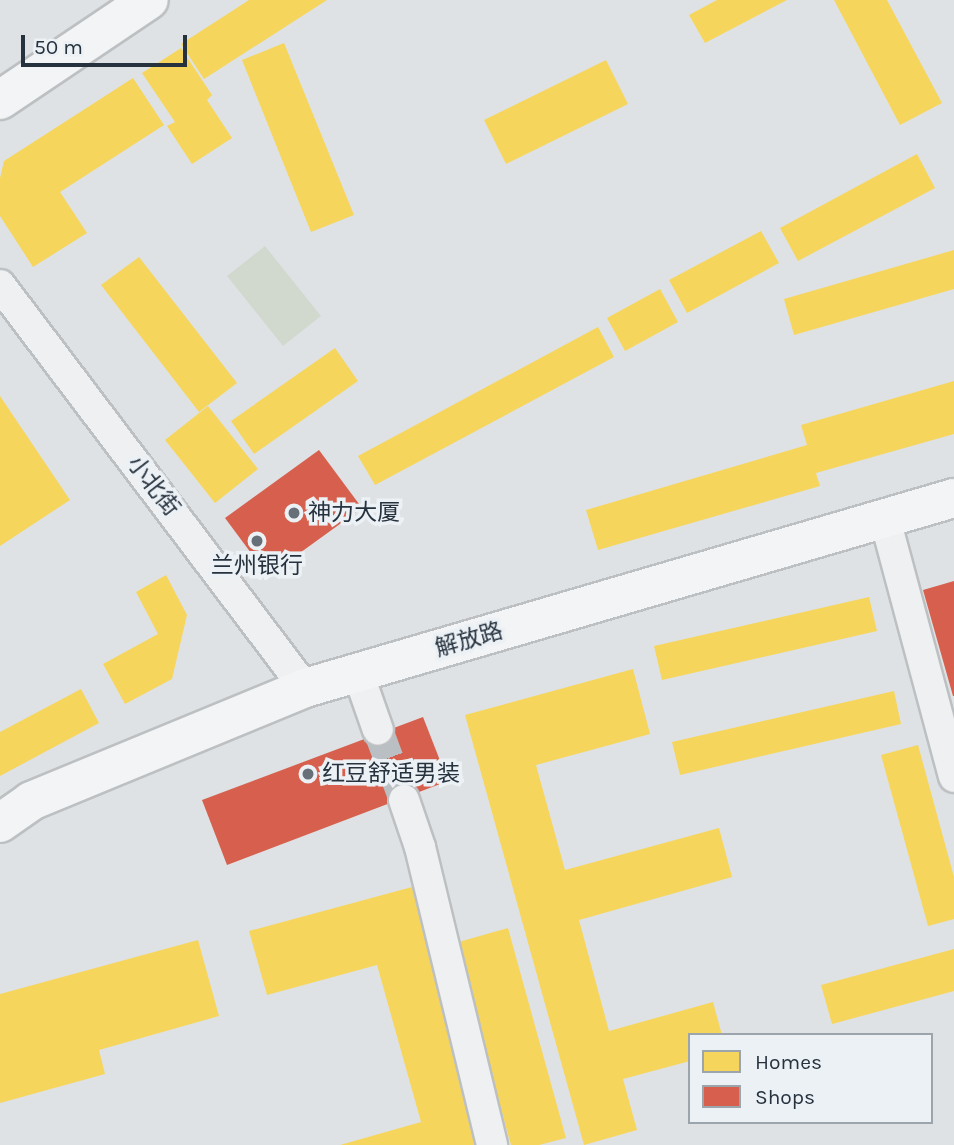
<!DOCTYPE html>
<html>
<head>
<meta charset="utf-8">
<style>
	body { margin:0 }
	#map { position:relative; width:954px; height:1145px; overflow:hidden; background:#dfe2e4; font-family:Karla,"Noto Sans SC",sans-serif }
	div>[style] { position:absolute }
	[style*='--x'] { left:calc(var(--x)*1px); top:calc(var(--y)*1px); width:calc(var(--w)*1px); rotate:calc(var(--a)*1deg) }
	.green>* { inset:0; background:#d1d9cf }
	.homes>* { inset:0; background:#f6d55c }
	.shops>* { inset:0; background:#d6604d }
	.minor-tunnel>* { height:30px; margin-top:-15px; transform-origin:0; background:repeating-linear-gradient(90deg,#babfc3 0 30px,transparent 0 45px) }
	.roads { filter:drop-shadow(2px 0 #bdc0c2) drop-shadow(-2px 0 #bdc0c2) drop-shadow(0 2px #bdc0c2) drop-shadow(0 -2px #bdc0c2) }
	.minor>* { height:30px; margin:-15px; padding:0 15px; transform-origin:15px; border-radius:15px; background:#eef0f1 }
	.major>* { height:38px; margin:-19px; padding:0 19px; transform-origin:19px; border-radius:19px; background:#f3f4f5 }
	.dots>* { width:19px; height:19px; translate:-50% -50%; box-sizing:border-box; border:4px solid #ecf1f5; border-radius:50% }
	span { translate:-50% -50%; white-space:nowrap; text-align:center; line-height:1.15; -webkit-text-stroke:7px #ecf1f5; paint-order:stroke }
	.street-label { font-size:23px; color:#26323e }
	.poi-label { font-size:23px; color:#26323e }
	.left { translate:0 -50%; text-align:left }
	.legend { position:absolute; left:688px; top:1033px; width:245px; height:91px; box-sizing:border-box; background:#ecf1f5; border:2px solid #9da5ac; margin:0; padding:9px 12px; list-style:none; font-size:21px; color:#26323e }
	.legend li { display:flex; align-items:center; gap:14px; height:35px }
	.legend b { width:35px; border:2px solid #9da5ac }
	.scale { position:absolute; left:21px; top:35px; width:166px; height:32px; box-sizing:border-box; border:4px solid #26323e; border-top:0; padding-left:9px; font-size:21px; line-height:24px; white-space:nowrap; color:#26323e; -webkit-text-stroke:5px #ecf1f5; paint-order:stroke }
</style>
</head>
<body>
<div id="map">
	<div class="green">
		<i style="clip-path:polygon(265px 246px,321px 316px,283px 346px,227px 276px)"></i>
	</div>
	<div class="homes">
		<i style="clip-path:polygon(249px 0,327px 0,204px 79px,181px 44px)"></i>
		<i style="clip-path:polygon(717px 0,787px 0,705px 43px,689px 15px)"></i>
		<i style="clip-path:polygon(834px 0,887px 0,942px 103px,900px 125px)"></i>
		<i style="clip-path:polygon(284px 43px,354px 215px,311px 232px,242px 60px)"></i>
		<i style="clip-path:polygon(181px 48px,212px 95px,207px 100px,232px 138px,192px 164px,167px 126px,175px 122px,142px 73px)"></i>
		<i style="clip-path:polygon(606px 60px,628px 104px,506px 164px,484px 120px)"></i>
		<i style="clip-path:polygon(133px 78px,164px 125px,60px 192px,87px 233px,33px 267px,0 216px,0 178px,4px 161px)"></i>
		<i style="clip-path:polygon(917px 154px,935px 188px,798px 261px,780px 228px)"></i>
		<i style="clip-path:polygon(761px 231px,779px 263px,687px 313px,669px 280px)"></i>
		<i style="clip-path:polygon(954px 250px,954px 289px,794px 335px,784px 299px)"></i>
		<i style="clip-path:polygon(139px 257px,237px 383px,199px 412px,101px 285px)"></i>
		<i style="clip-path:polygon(660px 289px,678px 322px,625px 351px,607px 318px)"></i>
		<i style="clip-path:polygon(598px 327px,614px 357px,375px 485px,358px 456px)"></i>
		<i style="clip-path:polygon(335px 348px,358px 381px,254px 454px,231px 421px)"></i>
		<i style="clip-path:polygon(954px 381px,954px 434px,816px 473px,820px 486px,598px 550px,586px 510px,807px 445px,801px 425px)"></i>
		<i style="clip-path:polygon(0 396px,70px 500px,0 546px)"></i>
		<i style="clip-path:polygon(208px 406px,258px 469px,215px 503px,165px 440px)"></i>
		<i style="clip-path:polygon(166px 575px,187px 615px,172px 679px,125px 704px,103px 664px,158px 634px,136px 592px)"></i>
		<i style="clip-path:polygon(869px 597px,877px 631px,662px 680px,654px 646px)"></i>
		<i style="clip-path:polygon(633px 669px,650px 734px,536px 765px,565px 870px,719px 828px,732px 877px,579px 920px,609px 1031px,713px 1002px,722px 1035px,690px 1035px,690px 1061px,623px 1079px,637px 1130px,584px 1145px,465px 715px)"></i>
		<i style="clip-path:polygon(81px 689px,99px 723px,0 776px,0 732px)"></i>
		<i style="clip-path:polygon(894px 691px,901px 724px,680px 775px,672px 742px)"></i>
		<i style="clip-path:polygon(918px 745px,954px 877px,954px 919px,928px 926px,881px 755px)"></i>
		<i style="clip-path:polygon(412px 887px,483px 1145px,340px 1145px,421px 1122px,377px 965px,267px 995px,249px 931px)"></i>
		<i style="clip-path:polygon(508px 928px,566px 1138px,539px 1145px,511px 1145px,455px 943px)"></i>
		<i style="clip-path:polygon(198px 940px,219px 1016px,99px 1050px,105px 1074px,0 1103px,0 994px)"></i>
		<i style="clip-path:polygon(954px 949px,954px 991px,832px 1024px,821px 985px)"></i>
	</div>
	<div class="shops">
		<i style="clip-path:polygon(319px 450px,362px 508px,268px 576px,225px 518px)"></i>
		<i style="clip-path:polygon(954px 581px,954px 696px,953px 696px,923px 590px)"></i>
		<i style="clip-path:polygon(423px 717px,448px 781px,227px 865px,202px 800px)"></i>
	</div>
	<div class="minor-tunnel">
		<i style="--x:378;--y:730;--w:75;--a:69.6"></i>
	</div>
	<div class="roads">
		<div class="minor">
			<i style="--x:0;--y:285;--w:505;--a:52.88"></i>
			<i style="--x:885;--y:519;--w:267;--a:75"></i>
			<i style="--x:358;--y:673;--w:60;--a:70.7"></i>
			<i style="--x:404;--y:800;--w:50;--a:71.2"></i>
			<i style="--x:420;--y:847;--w:307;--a:76.4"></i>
		</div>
		<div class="major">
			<i style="--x:0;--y:100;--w:179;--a:-33.9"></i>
			<i style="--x:0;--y:823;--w:38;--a:-35"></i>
			<i style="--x:31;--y:801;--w:296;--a:-22.4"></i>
			<i style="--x:305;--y:688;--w:676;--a:-16.32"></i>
		</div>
	</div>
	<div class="dots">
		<i style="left:294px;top:513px;background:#677078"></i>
		<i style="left:257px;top:541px;background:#677078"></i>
		<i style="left:308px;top:774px;background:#677078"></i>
	</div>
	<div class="street-label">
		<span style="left:153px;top:486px;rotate:52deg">小北街</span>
		<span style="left:469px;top:640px;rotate:-16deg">解放路</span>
	</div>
	<div class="poi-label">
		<span class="left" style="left:308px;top:513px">神力大厦</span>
		<span style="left:257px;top:566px">兰州银行</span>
		<span class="left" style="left:322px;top:774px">红豆舒适男装</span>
	</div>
	<ul class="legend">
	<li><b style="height:19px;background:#f6d55c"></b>Homes</li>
	<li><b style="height:19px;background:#d6604d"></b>Shops</li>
	</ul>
	<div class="scale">50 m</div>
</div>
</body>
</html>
